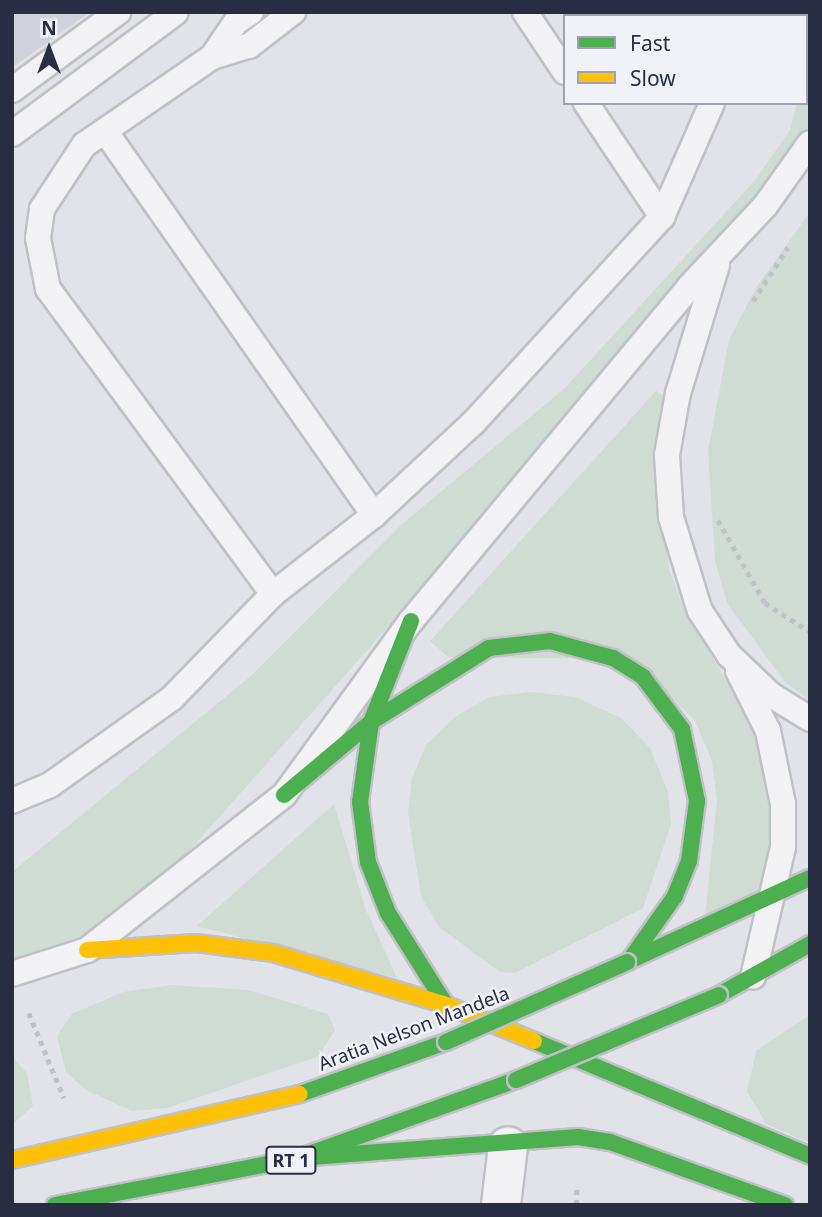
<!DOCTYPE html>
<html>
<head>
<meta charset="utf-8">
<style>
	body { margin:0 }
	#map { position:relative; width:822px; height:1217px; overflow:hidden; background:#e2e3e8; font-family:"Noto Sans",sans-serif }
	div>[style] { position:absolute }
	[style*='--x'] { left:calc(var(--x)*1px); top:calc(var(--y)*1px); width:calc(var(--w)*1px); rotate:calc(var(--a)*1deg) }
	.built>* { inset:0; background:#d0d2db }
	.green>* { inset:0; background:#d0dbd3 }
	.path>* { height:4.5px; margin-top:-2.25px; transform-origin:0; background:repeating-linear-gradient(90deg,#c1c2c8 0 5px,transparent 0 10px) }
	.roads { filter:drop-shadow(2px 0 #c0c1c6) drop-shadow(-2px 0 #c0c1c6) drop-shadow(0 2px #c0c1c6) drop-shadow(0 -2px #c0c1c6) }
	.lane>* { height:24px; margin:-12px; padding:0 12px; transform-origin:12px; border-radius:12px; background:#f2f2f4 }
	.street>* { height:38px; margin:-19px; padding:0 19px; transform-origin:19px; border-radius:19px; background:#f2f2f4 }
	.fast>* { height:16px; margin:-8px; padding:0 8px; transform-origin:8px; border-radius:8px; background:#4caf50 }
	.slow>* { height:16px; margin:-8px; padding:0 8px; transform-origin:8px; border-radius:8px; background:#ffc107 }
	.bridges { filter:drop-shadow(2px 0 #bec0c6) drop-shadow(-2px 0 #bec0c6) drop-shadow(0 2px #bec0c6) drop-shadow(0 -2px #bec0c6) }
	.fast-bridge>* { height:16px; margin:-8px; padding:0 8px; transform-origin:8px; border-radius:8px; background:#4caf50 }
	span { translate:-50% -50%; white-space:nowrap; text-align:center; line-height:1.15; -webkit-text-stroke:5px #f0f2f7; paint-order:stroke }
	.shield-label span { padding:2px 5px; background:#f0f2f7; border:2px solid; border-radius:5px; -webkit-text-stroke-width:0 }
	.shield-label { font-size:18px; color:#282d42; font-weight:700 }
	.street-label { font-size:19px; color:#282d42 }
	.frame { position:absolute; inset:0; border:14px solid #282d42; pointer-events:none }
	.legend { position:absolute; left:563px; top:14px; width:245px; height:91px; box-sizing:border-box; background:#f0f2f7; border:2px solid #a0a3af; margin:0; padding:9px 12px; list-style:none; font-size:21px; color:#282d42 }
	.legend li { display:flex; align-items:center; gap:14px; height:35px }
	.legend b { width:35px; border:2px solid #a0a3af }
	.north { position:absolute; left:14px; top:14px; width:70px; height:70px; -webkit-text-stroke:5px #f0f2f7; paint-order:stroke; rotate:0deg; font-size:19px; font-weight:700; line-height:28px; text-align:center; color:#282d42 }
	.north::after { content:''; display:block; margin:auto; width:24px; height:32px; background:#282d42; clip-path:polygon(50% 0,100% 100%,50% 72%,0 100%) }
</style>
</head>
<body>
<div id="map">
	<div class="built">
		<i style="clip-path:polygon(12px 12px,90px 12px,12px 68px)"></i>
	</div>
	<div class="green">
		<i style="clip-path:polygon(804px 12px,810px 12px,810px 133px,773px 193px,183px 858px,131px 908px,12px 977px,12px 872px,252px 675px,402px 524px,565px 388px,756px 179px,790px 130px,797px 103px,806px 103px)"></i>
		<i style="clip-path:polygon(810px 212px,810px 701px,785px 682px,727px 603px,715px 560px,708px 451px,729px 340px,756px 288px)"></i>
		<i style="clip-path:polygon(656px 391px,673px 402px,662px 518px,670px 572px,685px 611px,758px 735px,775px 803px,758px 914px,704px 927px,717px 800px,712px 761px,695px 721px,633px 659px,448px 657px,430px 641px)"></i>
		<i style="clip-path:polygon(530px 692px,575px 697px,621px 718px,650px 748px,668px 792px,671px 824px,643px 908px,515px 973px,500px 972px,439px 927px,421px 896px,408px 813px,412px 778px,426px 745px,456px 716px,490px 697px)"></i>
		<i style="clip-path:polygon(334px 804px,366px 910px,397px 978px,197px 926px)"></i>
		<i style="clip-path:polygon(172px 985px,248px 990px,328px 1014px,335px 1030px,319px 1056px,167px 1108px,132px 1111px,86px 1090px,66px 1072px,57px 1036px,72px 1014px,123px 992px)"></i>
		<i style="clip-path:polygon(810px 1015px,810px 1143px,766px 1124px,747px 1091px,756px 1051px)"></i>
		<i style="clip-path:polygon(12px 1057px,27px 1073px,33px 1106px,12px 1125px)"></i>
	</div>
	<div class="path">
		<i style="--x:753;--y:301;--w:64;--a:-57.1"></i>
		<i style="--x:718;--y:520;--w:95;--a:60.5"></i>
		<i style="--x:765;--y:603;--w:54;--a:32.8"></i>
		<i style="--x:29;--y:1013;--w:92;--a:67.6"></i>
		<i style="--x:576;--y:1205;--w:20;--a:-87"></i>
	</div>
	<div class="roads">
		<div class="lane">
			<i style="--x:525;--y:12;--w:72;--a:56.3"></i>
			<i style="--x:722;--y:12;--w:4;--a:76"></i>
			<i style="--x:212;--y:57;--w:42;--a:-55.6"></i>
			<i style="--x:236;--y:22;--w:18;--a:-34"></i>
			<i style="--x:12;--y:90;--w:132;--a:-36.3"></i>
			<i style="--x:586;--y:103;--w:137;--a:56.3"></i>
			<i style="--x:105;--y:131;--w:469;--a:55"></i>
			<i style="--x:12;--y:134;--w:204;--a:-36.6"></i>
			<i style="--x:717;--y:265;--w:134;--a:106.9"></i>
			<i style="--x:678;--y:393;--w:63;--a:100.1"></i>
			<i style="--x:667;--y:455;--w:62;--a:86.3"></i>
			<i style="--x:671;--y:517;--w:98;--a:72.9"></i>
			<i style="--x:700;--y:611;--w:53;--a:56.6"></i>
			<i style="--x:729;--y:655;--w:58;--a:43.6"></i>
			<i style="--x:771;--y:695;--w:46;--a:31.6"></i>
			<i style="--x:273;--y:594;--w:379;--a:-126.4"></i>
			<i style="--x:48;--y:289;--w:52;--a:-101.1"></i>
			<i style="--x:38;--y:238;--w:29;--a:-82"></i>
			<i style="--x:42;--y:209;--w:77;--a:-56.7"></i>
			<i style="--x:84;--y:145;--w:155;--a:-34.5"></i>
			<i style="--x:212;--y:57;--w:39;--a:-17"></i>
			<i style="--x:249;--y:46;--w:56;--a:-37.7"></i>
			<i style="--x:738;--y:671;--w:67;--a:63.4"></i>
			<i style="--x:768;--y:731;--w:75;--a:78.4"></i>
			<i style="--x:783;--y:804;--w:43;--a:90"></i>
			<i style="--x:783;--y:847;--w:133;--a:103"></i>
			<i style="--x:12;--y:801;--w:41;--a:-22.8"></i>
			<i style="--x:50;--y:785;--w:150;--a:-35.5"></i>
			<i style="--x:172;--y:698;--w:145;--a:-45.8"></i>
			<i style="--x:273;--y:594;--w:128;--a:-38"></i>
			<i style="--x:374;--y:515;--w:137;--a:-42.9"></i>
			<i style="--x:474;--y:422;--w:278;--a:-47.5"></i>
			<i style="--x:662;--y:217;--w:124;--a:-66.3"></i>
			<i style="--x:12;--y:974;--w:79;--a:-17.7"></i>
			<i style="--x:87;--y:950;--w:251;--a:-38.2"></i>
			<i style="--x:284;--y:795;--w:215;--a:-53.9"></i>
			<i style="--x:411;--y:621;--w:435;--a:-50.2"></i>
			<i style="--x:689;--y:287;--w:111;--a:-46.8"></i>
			<i style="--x:765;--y:206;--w:77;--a:-54.5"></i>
		</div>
		<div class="street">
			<i style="--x:501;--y:1205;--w:59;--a:-83.2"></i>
		</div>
		<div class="fast">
			<i style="--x:411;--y:621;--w:109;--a:111.6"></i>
			<i style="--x:371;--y:722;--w:81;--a:97.8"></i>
			<i style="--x:360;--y:802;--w:61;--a:82.4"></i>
			<i style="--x:368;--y:862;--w:55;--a:68.6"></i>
			<i style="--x:388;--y:913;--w:109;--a:57.8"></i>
			<i style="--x:284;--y:795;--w:114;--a:-40"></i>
			<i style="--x:371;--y:722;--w:139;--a:-32.1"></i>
			<i style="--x:489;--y:648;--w:61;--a:-6.5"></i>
			<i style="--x:550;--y:641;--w:65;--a:15.1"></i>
			<i style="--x:613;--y:658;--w:36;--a:32"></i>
			<i style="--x:643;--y:677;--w:65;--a:53.1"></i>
			<i style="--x:682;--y:729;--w:74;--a:78.2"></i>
			<i style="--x:697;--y:801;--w:61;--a:97.6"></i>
			<i style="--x:689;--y:861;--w:38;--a:112"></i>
			<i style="--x:675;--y:896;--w:80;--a:125.3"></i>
			<i style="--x:627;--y:962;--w:201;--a:-24.7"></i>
			<i style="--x:719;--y:995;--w:104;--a:-29.3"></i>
			<i style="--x:534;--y:1041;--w:299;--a:22.6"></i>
			<i style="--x:300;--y:1094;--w:155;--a:-19.6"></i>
			<i style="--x:298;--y:1158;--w:281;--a:-4.3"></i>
			<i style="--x:578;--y:1137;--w:32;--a:9"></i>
			<i style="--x:610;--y:1142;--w:186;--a:19.8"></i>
			<i style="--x:55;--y:1205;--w:248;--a:-10.9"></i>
			<i style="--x:298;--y:1158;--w:232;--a:-19.7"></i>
		</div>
		<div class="slow">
			<i style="--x:87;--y:950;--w:109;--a:-3.7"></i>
			<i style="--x:196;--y:943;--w:78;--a:7.4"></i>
			<i style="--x:273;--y:953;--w:181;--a:16.7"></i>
			<i style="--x:446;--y:1005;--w:95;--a:22.2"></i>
			<i style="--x:12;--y:1160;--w:295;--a:-12.9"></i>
		</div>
	</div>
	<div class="bridges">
		<div class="fast-bridge">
			<i style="--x:446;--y:1042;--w:198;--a:-23.8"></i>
			<i style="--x:516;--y:1080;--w:220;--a:-22.7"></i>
		</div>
	</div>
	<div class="shield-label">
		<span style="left:291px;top:1160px">RT 1</span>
	</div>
	<div class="street-label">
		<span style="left:414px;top:1029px;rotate:-21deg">Aratia Nelson Mandela</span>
	</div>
	<div class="frame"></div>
	<ul class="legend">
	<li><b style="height:9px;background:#4caf50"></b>Fast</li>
	<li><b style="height:9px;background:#ffc107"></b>Slow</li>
	</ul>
	<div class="north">N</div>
</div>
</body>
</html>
